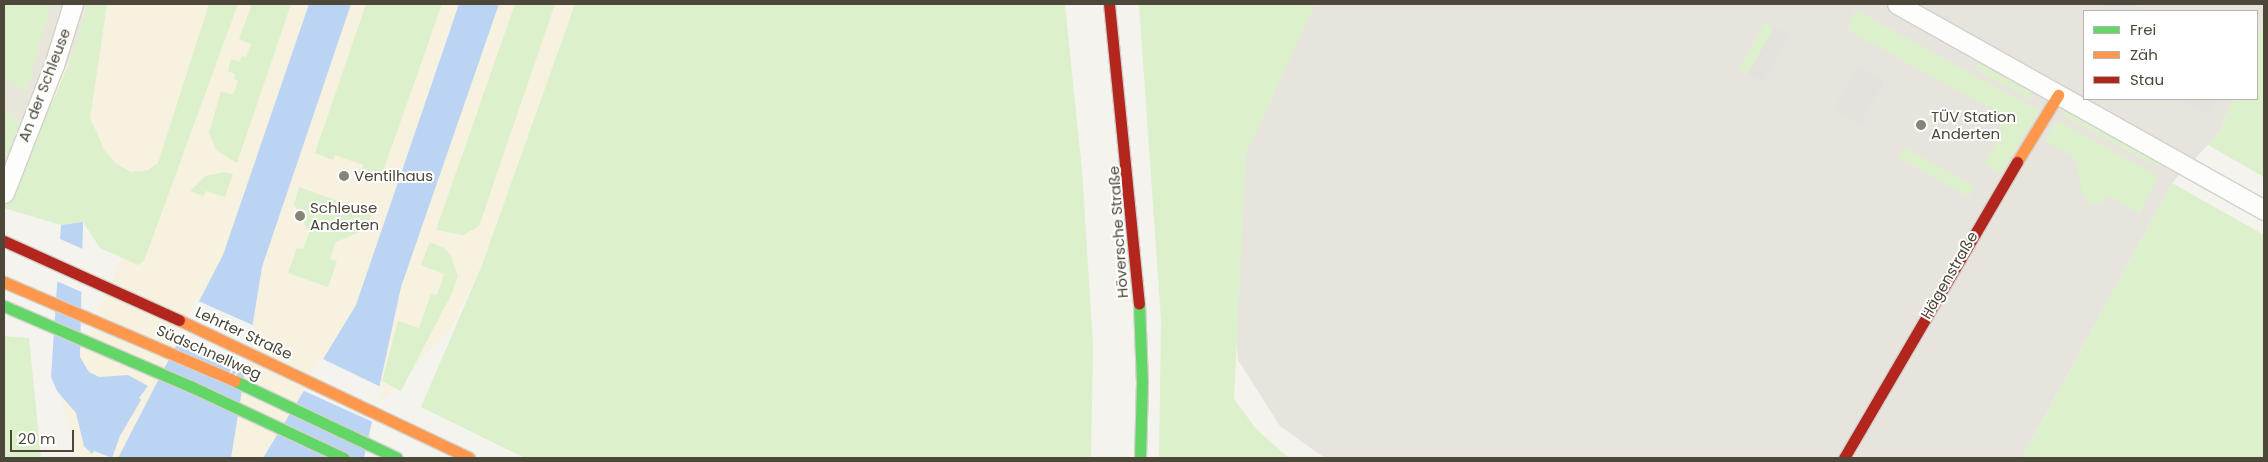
<!DOCTYPE html>
<html>
<head>
<meta charset="utf-8">
<style>
	body { margin:0 }
	#map { position:relative; width:2268px; height:462px; overflow:hidden; background:#f4f3ee; font-family:Poppins,sans-serif }
	div>[style] { position:absolute }
	[style*='--x'] { left:calc(var(--x)*1px); top:calc(var(--y)*1px); width:calc(var(--w)*1px); rotate:calc(var(--a)*1deg) }
	.residential>* { inset:0; background:#e8e6db }
	.commercial>* { inset:0; background:#f7f1e0 }
	.industrial>* { inset:0; background:#e6e4dd }
	.green>* { inset:0; background:#dcf0cc }
	.parking>* { inset:0; background:#e3e2dc }
	.water>* { inset:0; background:#bbd4f4 }
	.pier>* { inset:0; background:#f4f3ee }
	.roads { filter:drop-shadow(1px 0 #d2d1cb) drop-shadow(-1px 0 #d2d1cb) drop-shadow(0 1px #d2d1cb) drop-shadow(0 -1px #d2d1cb) }
	.street>* { height:19px; margin:-9.5px; padding:0 9.5px; transform-origin:9.5px; border-radius:9.5px; background:#fdfdfc }
	.fast>* { height:11px; margin:-5.5px; padding:0 5.5px; transform-origin:5.5px; border-radius:5.5px; background:#63d668 }
	.slow>* { height:11px; margin:-5.5px; padding:0 5.5px; transform-origin:5.5px; border-radius:5.5px; background:#ff974d }
	.jam>* { height:11px; margin:-5.5px; padding:0 5.5px; transform-origin:5.5px; border-radius:5.5px; background:#b3261e }
	.dots>* { width:14px; height:14px; translate:-50% -50%; box-sizing:border-box; border:2px solid #fff; border-radius:50% }
	span { translate:-50% -50%; white-space:nowrap; text-align:center; line-height:1.15; -webkit-text-stroke:4px #fff; paint-order:stroke }
	.street-label { font-size:15px; color:#4c4738 }
	.poi-label { font-size:15px; color:#4c4738 }
	.left { translate:0 -50%; text-align:left }
	.frame { position:absolute; inset:0; border:5px solid #4c4738; pointer-events:none }
	.legend { position:absolute; left:2083px; top:10px; width:175px; height:90px; box-sizing:border-box; background:#fff; border:1px solid #b7b5af; margin:0; padding:6px 9px; list-style:none; font-size:15px; color:#4c4738 }
	.legend li { display:flex; align-items:center; gap:10px; height:25px }
	.legend b { width:25px; border:1px solid #b7b5af }
	.scale { position:absolute; left:10px; top:430px; width:64px; height:22px; box-sizing:border-box; border:2px solid #4c4738; border-top:0; padding-left:6px; font-size:15px; line-height:18px; white-space:nowrap; color:#4c4738; -webkit-text-stroke:4px #fff; paint-order:stroke }
</style>
</head>
<body>
<div id="map">
	<div class="residential">
		<i style="clip-path:polygon(4px 4px,87px 4px,75px 48px,53px 101px,35px 133px,4px 110px)"></i>
	</div>
	<div class="commercial">
		<i style="clip-path:polygon(87px 4px,575px 4px,482px 265px,451px 328px,376px 407px,364px 458px,77px 458px,61px 398px,128px 243px,35px 133px,75px 48px)"></i>
	</div>
	<div class="industrial">
		<i style="clip-path:polygon(1212px 4px,2264px 4px,2264px 22px,2257px 40px,2257px 11px,2084px 11px,2084px 99px,2233px 99px,2219px 133px,2172px 183px,2022px 458px,1325px 458px,1280px 426px,1238px 360px)"></i>
	</div>
	<div class="green">
		<i style="clip-path:polygon(4px 4px,51px 4px,26px 91px,4px 78px)"></i>
		<i style="clip-path:polygon(87px 4px,107px 4px,90px 118px,105px 151px,115px 163px,131px 172px,148px 170px,158px 163px,209px 4px,238px 4px,144px 261px,138px 265px,100px 248px,83px 222px,61px 225px,4px 208px,4px 110px,35px 133px,53px 101px,75px 48px)"></i>
		<i style="clip-path:polygon(252px 4px,291px 4px,237px 163px,217px 151px,209px 133px,221px 91px,233px 95px,238px 81px,234px 79px,235px 74px,228px 71px,231px 59px,240px 62px,241px 56px,246px 57px,251px 44px,239px 39px)"></i>
		<i style="clip-path:polygon(366px 4px,442px 4px,381px 177px,362px 170px,363px 165px,335px 155px,333px 160px,315px 153px)"></i>
		<i style="clip-path:polygon(515px 4px,555px 4px,479px 226px,463px 235px,436px 230px)"></i>
		<i style="clip-path:polygon(575px 4px,1065px 4px,1082px 171px,1093px 345px,1091px 458px,525px 458px,421px 407px,482px 265px)"></i>
		<i style="clip-path:polygon(1139px 4px,1315px 4px,1246px 155px,1234px 399px,1257px 430px,1289px 458px,1159px 458px,1161px 320px)"></i>
		<i style="clip-path:polygon(1856px 10px,2039px 111px,2001px 173px,1988px 167px,1986px 160px,2003px 130px,1997px 112px,1851px 32px,1848px 26px)"></i>
		<i style="clip-path:polygon(1765px 22px,1774px 27px,1748px 74px,1739px 69px)"></i>
		<i style="clip-path:polygon(2264px 22px,2264px 177px,2208px 145px,2219px 133px,2233px 99px,2257px 99px,2257px 40px)"></i>
		<i style="clip-path:polygon(1978px 63px,2031px 93px,2033px 101px,1975px 69px)"></i>
		<i style="clip-path:polygon(2064px 111px,2160px 163px,2158px 167px,2062px 115px)"></i>
		<i style="clip-path:polygon(2057px 120px,2158px 176px,2140px 214px,2107px 195px,2103px 202px,2089px 204px,2082px 193px,2077px 164px,2071px 155px,2044px 141px)"></i>
		<i style="clip-path:polygon(1904px 147px,1975px 187px,1969px 197px,1898px 157px)"></i>
		<i style="clip-path:polygon(224px 172px,233px 174px,225px 197px,206px 191px,203px 196px,190px 191px,205px 176px)"></i>
		<i style="clip-path:polygon(2172px 183px,2264px 235px,2264px 458px,2022px 458px)"></i>
		<i style="clip-path:polygon(299px 187px,372px 213px,367px 229px,336px 242px,330px 259px,337px 261px,328px 287px,288px 273px,297px 248px,303px 249px,309px 233px,294px 204px)"></i>
		<i style="clip-path:polygon(430px 242px,444px 248px,451px 256px,458px 276px,453px 291px,401px 391px,382px 381px,398px 321px,419px 328px,431px 294px,437px 295px,444px 274px,421px 265px)"></i>
		<i style="clip-path:polygon(4px 336px,29px 338px,41px 458px,4px 458px)"></i>
	</div>
	<div class="parking">
		<i style="clip-path:polygon(2107px 4px,2132px 4px,2145px 11px,2103px 11px)"></i>
		<i style="clip-path:polygon(1774px 27px,1789px 35px,1763px 82px,1748px 74px)"></i>
		<i style="clip-path:polygon(1857px 67px,1884px 82px,1860px 124px,1833px 109px)"></i>
		<i style="clip-path:polygon(2180px 99px,2219px 99px,2209px 115px)"></i>
	</div>
	<div class="water">
		<i style="clip-path:polygon(309px 4px,351px 4px,262px 267px,231px 458px,118px 458px,223px 255px)"></i>
		<i style="clip-path:polygon(459px 4px,499px 4px,401px 287px,364px 458px,263px 458px,356px 305px)"></i>
		<i style="clip-path:polygon(83px 222px,80px 357px,89px 372px,99px 377px,128px 375px,148px 386px,139px 398px,141px 400px,120px 436px,112px 458px,94px 451px,92px 454px,84px 446px,76px 413px,57px 391px,51px 377px,61px 225px)"></i>
	</div>
	<div class="pier">
		<i style="clip-path:polygon(58px 238px,85px 250px,84px 293px,54px 280px)"></i>
		<i style="clip-path:polygon(196px 300px,255px 326px,248px 366px,178px 335px)"></i>
		<i style="clip-path:polygon(321px 358px,383px 388px,375px 423px,302px 390px)"></i>
	</div>
	<div class="roads">
		<div class="street">
			<i style="--x:1897;--y:4;--w:421;--a:29.3"></i>
			<i style="--x:4;--y:193;--w:137;--a:-68.7"></i>
			<i style="--x:54;--y:65;--w:64;--a:-72.7"></i>
		</div>
		<div class="fast">
			<i style="--x:1139;--y:304;--w:78;--a:87.8"></i>
			<i style="--x:1142;--y:382;--w:76;--a:91.5"></i>
			<i style="--x:4;--y:306;--w:202;--a:23.3"></i>
			<i style="--x:190;--y:386;--w:170;--a:25.1"></i>
			<i style="--x:235;--y:381;--w:179;--a:25.4"></i>
		</div>
		<div class="slow">
			<i style="--x:2017;--y:162;--w:79;--a:-58.5"></i>
			<i style="--x:4;--y:282;--w:251;--a:23.2"></i>
			<i style="--x:179;--y:320;--w:321;--a:25.4"></i>
		</div>
		<div class="jam">
			<i style="--x:1109;--y:4;--w:301;--a:84.3"></i>
			<i style="--x:4;--y:241;--w:192;--a:24.3"></i>
			<i style="--x:1844;--y:458;--w:343;--a:-59.7"></i>
		</div>
	</div>
	<div class="dots">
		<i style="left:1921px;top:125px;background:#878378"></i>
		<i style="left:344px;top:176px;background:#878378"></i>
		<i style="left:300px;top:216px;background:#878378"></i>
	</div>
	<div class="street-label">
		<span style="left:44px;top:85px;rotate:-69deg">An der Schleuse</span>
		<span style="left:1118px;top:232px;rotate:-94deg">Höversche Straße</span>
		<span style="left:1949px;top:275px;rotate:-60deg">Hägenstraße</span>
		<span style="left:244px;top:333px;rotate:25deg">Lehrter Straße</span>
		<span style="left:209px;top:352px;rotate:24deg">Südschnellweg</span>
	</div>
	<div class="poi-label">
		<span class="left" style="left:1931px;top:125px">TÜV Station<br>Anderten</span>
		<span class="left" style="left:354px;top:176px">Ventilhaus</span>
		<span class="left" style="left:310px;top:216px">Schleuse<br>Anderten</span>
	</div>
	<div class="frame"></div>
	<ul class="legend">
	<li><b style="height:6px;background:#63d668"></b>Frei</li>
	<li><b style="height:6px;background:#ff974d"></b>Zäh</li>
	<li><b style="height:6px;background:#b3261e"></b>Stau</li>
	</ul>
	<div class="scale">20 m</div>
</div>
</body>
</html>
